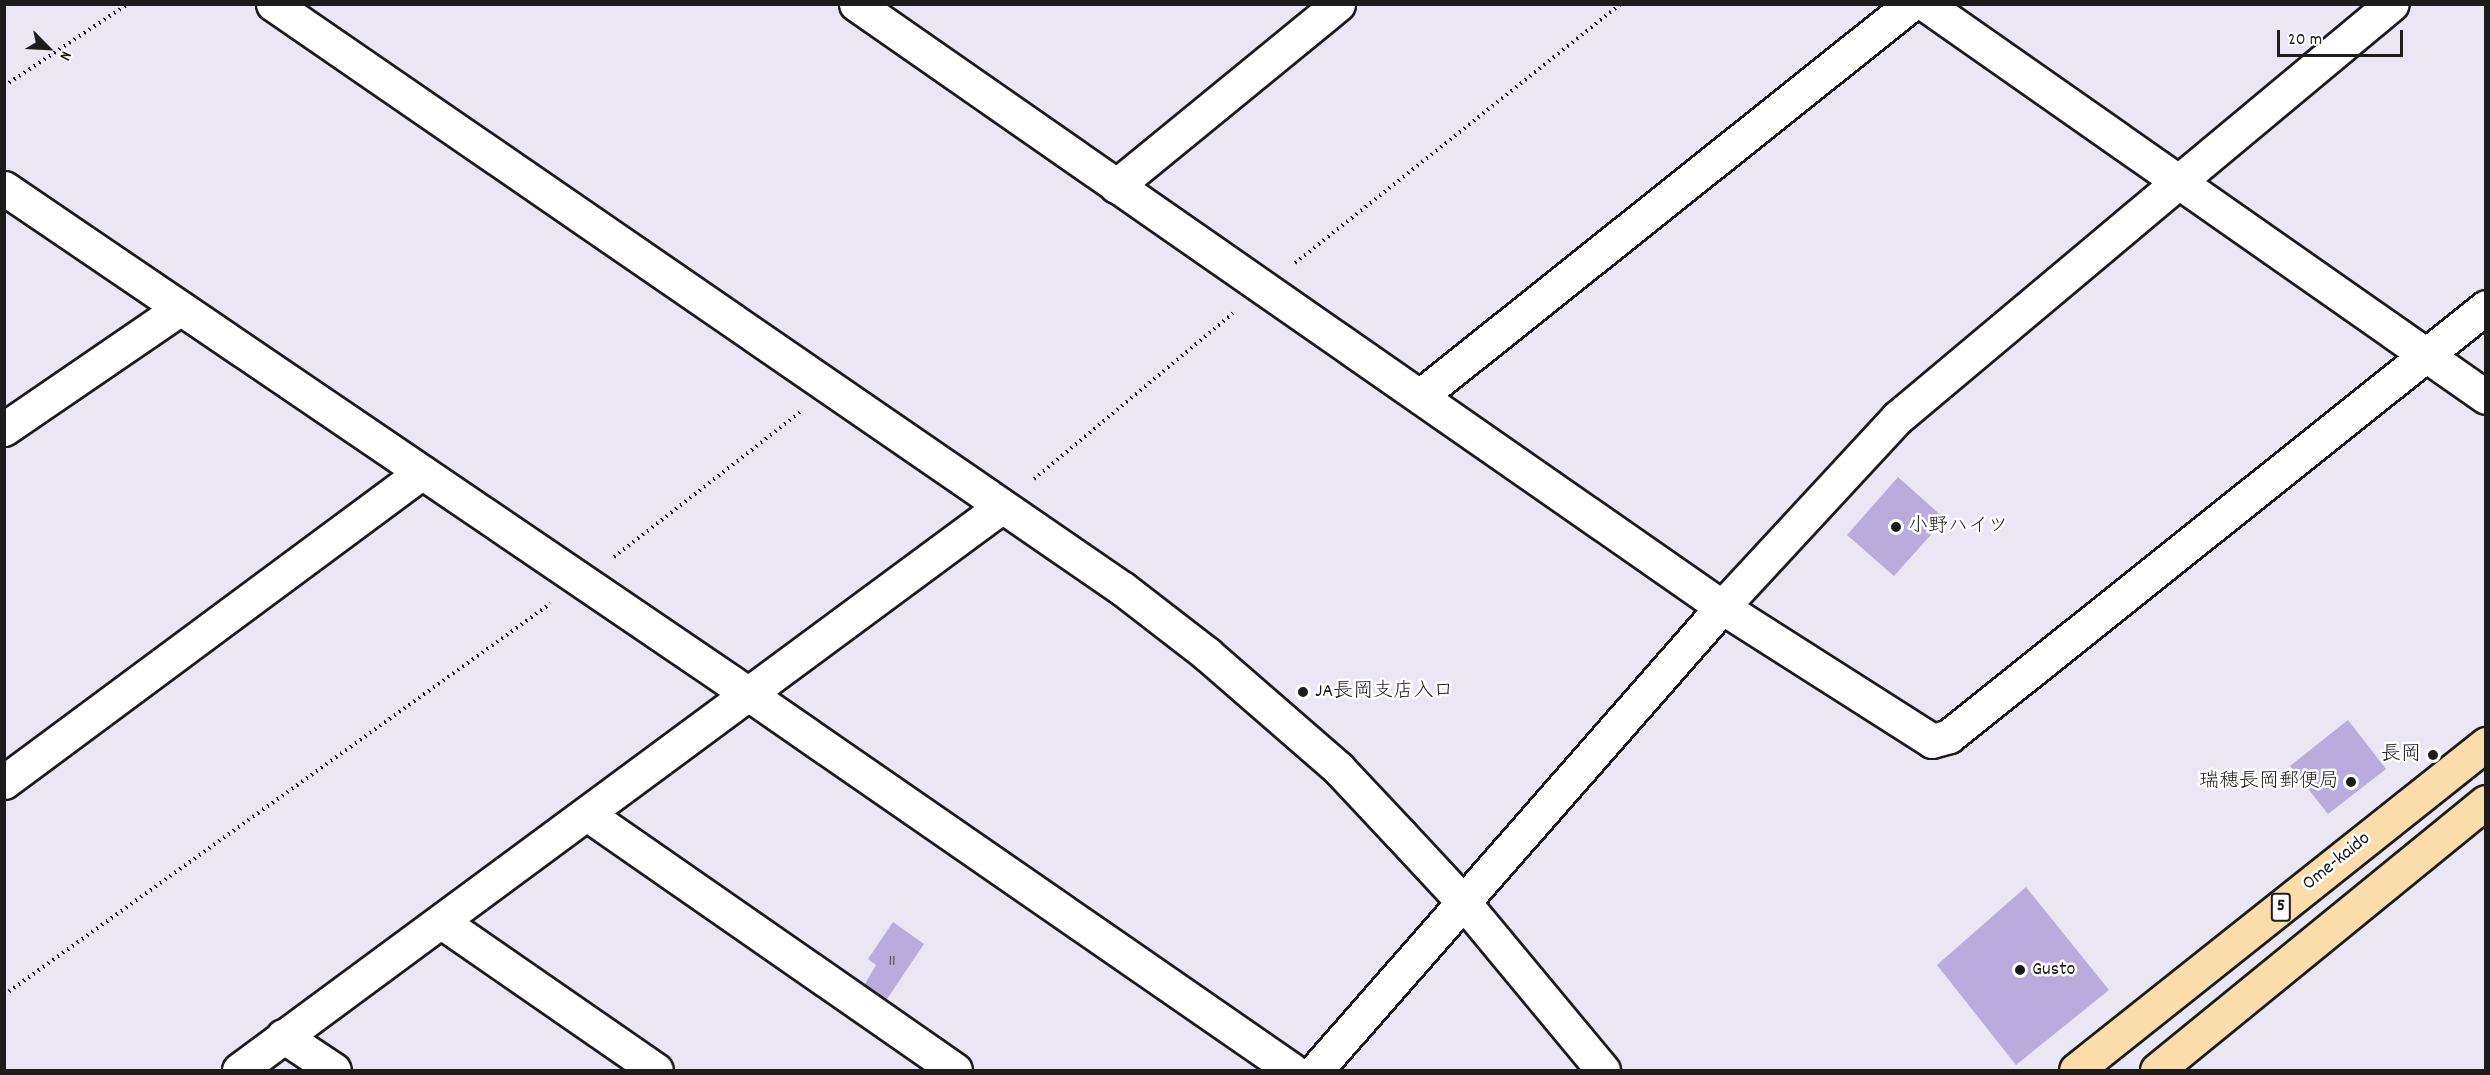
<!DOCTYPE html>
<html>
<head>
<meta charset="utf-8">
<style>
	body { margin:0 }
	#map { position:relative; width:2490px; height:1075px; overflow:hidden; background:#eae6f4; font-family:Dekko,"Klee One",sans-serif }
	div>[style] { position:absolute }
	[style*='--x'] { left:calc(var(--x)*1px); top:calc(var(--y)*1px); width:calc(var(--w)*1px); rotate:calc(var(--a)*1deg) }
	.building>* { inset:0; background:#b9abdb }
	.path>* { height:4px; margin-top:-2px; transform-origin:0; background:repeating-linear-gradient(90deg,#1c1c1c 0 1.5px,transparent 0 6px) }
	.roads { filter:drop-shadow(2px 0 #1c1c1c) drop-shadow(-2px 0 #1c1c1c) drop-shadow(0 2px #1c1c1c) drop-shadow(0 -2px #1c1c1c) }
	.minor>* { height:33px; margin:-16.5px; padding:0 16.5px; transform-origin:16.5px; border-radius:16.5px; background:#fff }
	.tertiary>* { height:33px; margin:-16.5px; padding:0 16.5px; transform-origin:16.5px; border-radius:16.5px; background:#fff }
	.primary>* { height:33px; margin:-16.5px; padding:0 16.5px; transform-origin:16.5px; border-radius:16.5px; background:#fbddab }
	.dots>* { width:16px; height:16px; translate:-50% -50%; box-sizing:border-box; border:3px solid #fff; border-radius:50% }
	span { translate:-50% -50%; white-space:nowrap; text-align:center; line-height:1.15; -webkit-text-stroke:5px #fff; paint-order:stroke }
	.number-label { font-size:16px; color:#43404c }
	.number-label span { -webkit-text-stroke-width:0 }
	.shield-label span { padding:2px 4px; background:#fff; border:2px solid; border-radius:4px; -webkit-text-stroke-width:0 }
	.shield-label { font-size:18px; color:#1c1c1c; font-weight:700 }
	.poi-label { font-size:20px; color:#1c1c1c }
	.left { translate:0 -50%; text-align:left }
	.right { translate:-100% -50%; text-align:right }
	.street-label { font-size:20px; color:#1c1c1c }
	.frame { position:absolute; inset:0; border:6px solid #1c1c1c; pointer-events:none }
	.north { position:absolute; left:18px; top:18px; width:60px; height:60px; -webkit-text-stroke:4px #fff; paint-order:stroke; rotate:114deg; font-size:16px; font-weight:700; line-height:24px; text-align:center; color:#1c1c1c }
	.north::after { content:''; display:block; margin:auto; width:21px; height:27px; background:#1c1c1c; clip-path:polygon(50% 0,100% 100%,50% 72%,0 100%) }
	.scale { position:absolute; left:2277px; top:30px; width:126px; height:27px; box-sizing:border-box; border:3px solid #1c1c1c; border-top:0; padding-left:8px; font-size:18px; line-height:21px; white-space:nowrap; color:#1c1c1c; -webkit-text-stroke:4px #fff; paint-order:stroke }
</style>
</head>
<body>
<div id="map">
	<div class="building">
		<i style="clip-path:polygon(1898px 477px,1945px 519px,1894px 576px,1847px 535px)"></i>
		<i style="clip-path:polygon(2348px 720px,2386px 769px,2328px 814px,2290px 766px)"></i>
		<i style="clip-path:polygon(2026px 887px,2109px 990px,2016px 1065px,1937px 965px)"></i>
		<i style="clip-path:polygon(893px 922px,924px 944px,885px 1002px,862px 989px,876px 965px,868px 959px)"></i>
	</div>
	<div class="path">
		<i style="--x:4;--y:86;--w:149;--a:-33.5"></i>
		<i style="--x:1295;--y:263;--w:416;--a:-38.5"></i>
		<i style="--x:1034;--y:479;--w:259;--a:-39.8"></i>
		<i style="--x:614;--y:557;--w:236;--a:-37.9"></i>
		<i style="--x:4;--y:995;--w:672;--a:-35.61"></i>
	</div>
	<div class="roads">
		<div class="minor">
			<i style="--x:856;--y:4;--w:1055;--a:34.85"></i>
			<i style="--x:1722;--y:607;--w:249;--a:32.5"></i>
			<i style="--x:1932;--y:741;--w:18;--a:-16"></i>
			<i style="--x:1949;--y:736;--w:687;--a:-38.62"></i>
			<i style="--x:1116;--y:186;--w:287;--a:-39.3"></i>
			<i style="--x:4;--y:188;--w:902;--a:34.2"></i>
			<i style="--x:750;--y:695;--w:659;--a:34.68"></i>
			<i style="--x:1420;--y:396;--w:628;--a:-38.6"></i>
			<i style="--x:4;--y:429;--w:214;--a:-34.4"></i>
			<i style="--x:4;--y:782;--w:520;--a:-36.56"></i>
			<i style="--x:587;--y:814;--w:448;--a:34.8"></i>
			<i style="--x:442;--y:922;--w:260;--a:34.7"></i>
			<i style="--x:283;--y:1036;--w:61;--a:33.7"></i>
			<i style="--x:1316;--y:1070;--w:616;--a:-48.75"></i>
			<i style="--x:1722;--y:607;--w:258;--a:-47.2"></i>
			<i style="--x:1897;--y:418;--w:367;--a:-40"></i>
		</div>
		<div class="tertiary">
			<i style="--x:273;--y:4;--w:1032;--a:34.54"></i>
			<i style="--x:1123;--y:589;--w:106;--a:37.7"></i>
			<i style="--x:1207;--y:654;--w:174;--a:41"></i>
			<i style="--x:1338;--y:768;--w:91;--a:46.8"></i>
			<i style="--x:1400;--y:834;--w:96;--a:47.1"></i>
			<i style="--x:1465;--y:904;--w:216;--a:50.3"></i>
			<i style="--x:1925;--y:4;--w:685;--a:35.01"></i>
			<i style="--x:2178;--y:182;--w:278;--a:-39.8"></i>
			<i style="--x:239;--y:1070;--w:947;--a:-36.46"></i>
		</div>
		<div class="primary">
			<i style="--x:2076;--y:1070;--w:524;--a:-38.49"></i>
			<i style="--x:2157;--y:1070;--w:424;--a:-39.2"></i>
		</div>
	</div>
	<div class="dots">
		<i style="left:1896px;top:527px;background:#1c1c1c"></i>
		<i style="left:1303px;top:692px;background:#1c1c1c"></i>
		<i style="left:2433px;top:755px;background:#1c1c1c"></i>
		<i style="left:2351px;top:782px;background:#1c1c1c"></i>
		<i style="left:2020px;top:970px;background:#1c1c1c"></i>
	</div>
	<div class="number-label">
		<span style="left:892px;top:962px">11</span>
	</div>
	<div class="shield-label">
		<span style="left:2281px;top:907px">5</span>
	</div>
	<div class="poi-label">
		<span class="left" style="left:1908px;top:527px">小野ハイツ</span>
		<span class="left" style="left:1315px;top:692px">JA長岡支店入口</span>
		<span class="right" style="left:2421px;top:755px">長岡</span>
		<span class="right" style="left:2339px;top:782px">瑞穂長岡郵便局</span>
		<span class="left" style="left:2032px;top:970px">Gusto</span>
	</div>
	<div class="street-label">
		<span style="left:2337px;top:862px;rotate:-39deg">Ome-kaido</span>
	</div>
	<div class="frame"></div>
	<div class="north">N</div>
	<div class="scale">20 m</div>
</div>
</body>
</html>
